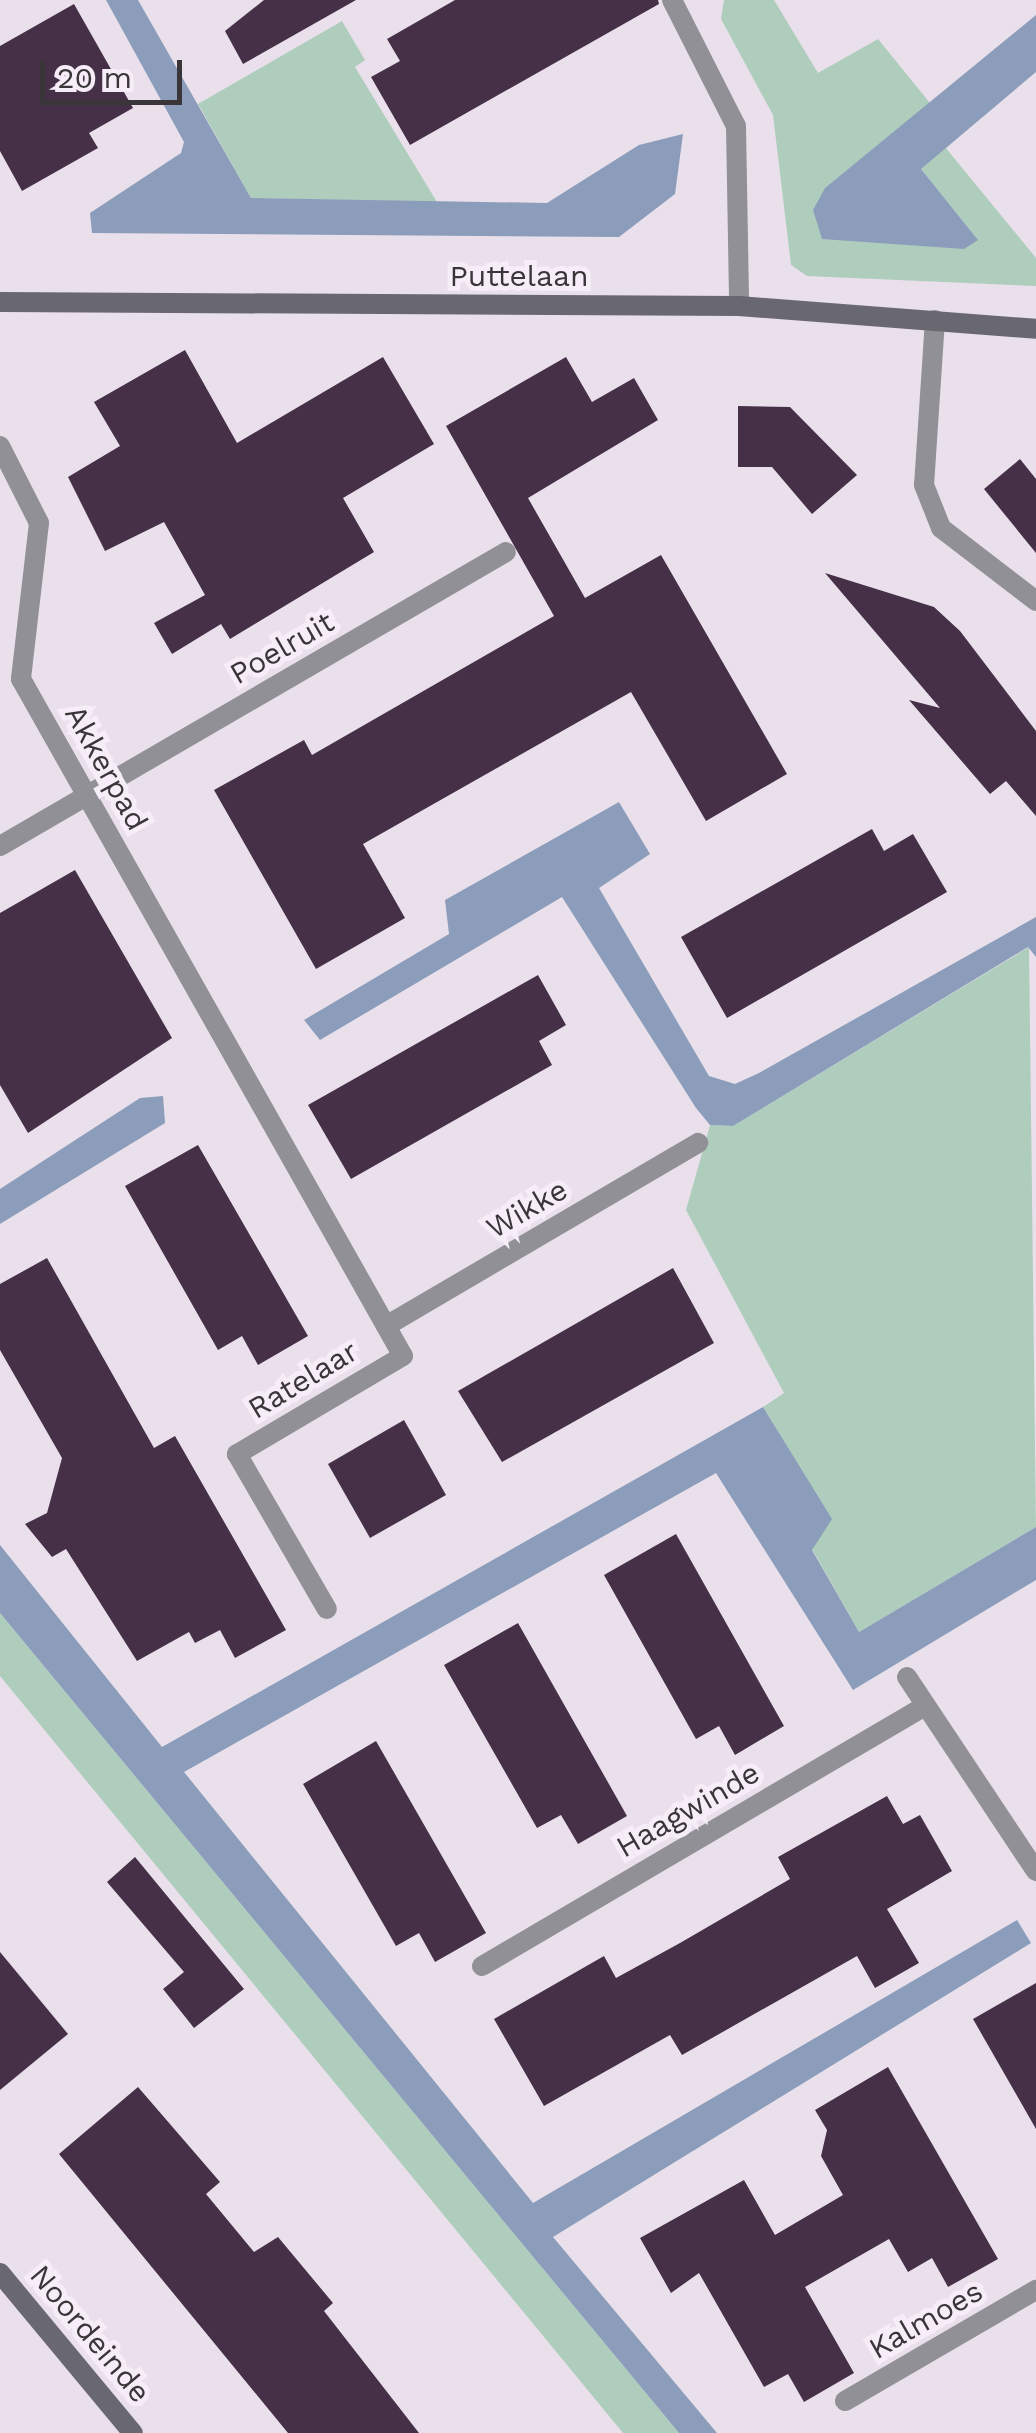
<!DOCTYPE html>
<html>
<head>
<meta charset="utf-8">
<style>
	body { margin:0 }
	#map { position:relative; width:1036px; height:2433px; overflow:hidden; background:#eae0eb; font-family:"Work Sans",sans-serif }
	div>[style] { position:absolute }
	[style*='--x'] { left:calc(var(--x)*1px); top:calc(var(--y)*1px); width:calc(var(--w)*1px); rotate:calc(var(--a)*1deg) }
	.green>* { inset:0; background:#afcdbd }
	.water>* { inset:0; background:#8b9dba }
	.building>* { inset:0; background:#453048 }
	.street>* { height:20px; margin:-10px; padding:0 10px; transform-origin:10px; border-radius:10px; background:#909096 }
	.secondary>* { height:20px; margin:-10px; padding:0 10px; transform-origin:10px; border-radius:10px; background:#696870 }
	span { translate:-50% -50%; white-space:nowrap; text-align:center; line-height:1.15; -webkit-text-stroke:10px #f7edf8; paint-order:stroke }
	.street-label { font-size:30px; color:#393539 }
	.scale { position:absolute; left:40px; top:60px; width:142px; height:45px; box-sizing:border-box; border:5px solid #393539; border-top:0; padding-left:12px; font-size:30px; line-height:35px; white-space:nowrap; color:#393539; -webkit-text-stroke:8px #f7edf8; paint-order:stroke }
</style>
</head>
<body>
<div id="map">
	<div class="green">
		<i style="clip-path:polygon(724px 0,774px 0,818px 73px,878px 39px,930px 103px,825px 188px,977px 239px,921px 169px,945px 147px,1036px 258px,1036px 286px,807px 276px,791px 265px,773px 115px,721px 19px)"></i>
		<i style="clip-path:polygon(342px 21px,365px 60px,355px 67px,437px 202px,251px 198px,198px 104px)"></i>
		<i style="clip-path:polygon(1029px 947px,1036px 1527px,859px 1632px,812px 1549px,831px 1519px,763px 1407px,784px 1393px,686px 1210px,710px 1125px,733px 1126px)"></i>
		<i style="clip-path:polygon(0 1613px,679px 2433px,623px 2433px,0 1676px)"></i>
	</div>
	<div class="water">
		<i style="clip-path:polygon(106px 0,138px 0,251px 198px,547px 203px,639px 145px,683px 134px,675px 194px,619px 237px,92px 233px,90px 213px,181px 153px,184px 142px)"></i>
		<i style="clip-path:polygon(1036px 15px,1036px 72px,921px 169px,978px 240px,964px 249px,822px 239px,813px 210px,825px 188px)"></i>
		<i style="clip-path:polygon(619px 802px,650px 854px,599px 888px,709px 1076px,735px 1084px,759px 1073px,1036px 917px,1036px 957px,1028px 947px,733px 1126px,710px 1125px,696px 1108px,562px 897px,320px 1040px,304px 1020px,449px 934px,445px 900px)"></i>
		<i style="clip-path:polygon(163px 1096px,165px 1123px,0 1224px,0 1189px,140px 1098px)"></i>
		<i style="clip-path:polygon(763px 1407px,832px 1519px,812px 1550px,859px 1632px,1036px 1527px,1036px 1580px,853px 1690px,716px 1473px,184px 1772px,533px 2203px,1017px 1920px,1031px 1943px,553px 2237px,717px 2433px,679px 2433px,0 1613px,0 1545px,162px 1747px)"></i>
	</div>
	<div class="building">
		<i style="clip-path:polygon(264px 0,356px 0,243px 64px,225px 31px)"></i>
		<i style="clip-path:polygon(455px 0,658px 0,659px 4px,410px 145px,371px 77px,400px 61px,387px 39px)"></i>
		<i style="clip-path:polygon(74px 4px,133px 108px,89px 133px,98px 148px,22px 191px,0 151px,0 46px)"></i>
		<i style="clip-path:polygon(185px 350px,237px 443px,383px 357px,434px 444px,343px 498px,374px 552px,230px 639px,221px 624px,172px 654px,154px 623px,205px 595px,164px 522px,105px 551px,68px 477px,120px 446px,94px 402px)"></i>
		<i style="clip-path:polygon(566px 357px,592px 402px,634px 378px,658px 420px,528px 498px,585px 598px,661px 555px,787px 774px,706px 821px,631px 692px,363px 844px,405px 918px,316px 969px,214px 790px,304px 740px,312px 755px,554px 616px,446px 426px)"></i>
		<i style="clip-path:polygon(738px 406px,790px 407px,857px 475px,812px 514px,772px 467px,738px 467px)"></i>
		<i style="clip-path:polygon(1020px 459px,1036px 479px,1036px 553px,984px 489px)"></i>
		<i style="clip-path:polygon(825px 573px,934px 607px,960px 631px,1036px 731px,1036px 816px,1006px 781px,990px 794px,909px 700px,940px 708px)"></i>
		<i style="clip-path:polygon(872px 829px,884px 851px,913px 834px,947px 892px,727px 1018px,681px 937px)"></i>
		<i style="clip-path:polygon(75px 870px,172px 1038px,28px 1133px,0 1085px,0 913px)"></i>
		<i style="clip-path:polygon(538px 975px,566px 1025px,539px 1041px,552px 1065px,351px 1179px,308px 1105px)"></i>
		<i style="clip-path:polygon(198px 1145px,308px 1336px,258px 1365px,242px 1336px,218px 1350px,125px 1186px)"></i>
		<i style="clip-path:polygon(47px 1258px,154px 1448px,175px 1436px,286px 1630px,235px 1658px,220px 1630px,195px 1643px,189px 1632px,137px 1661px,66px 1549px,52px 1557px,25px 1524px,47px 1513px,62px 1458px,0 1350px,0 1284px)"></i>
		<i style="clip-path:polygon(673px 1268px,714px 1343px,502px 1462px,458px 1391px)"></i>
		<i style="clip-path:polygon(404px 1420px,446px 1495px,370px 1538px,328px 1464px)"></i>
		<i style="clip-path:polygon(676px 1534px,784px 1726px,735px 1755px,719px 1726px,696px 1739px,604px 1575px)"></i>
		<i style="clip-path:polygon(518px 1623px,627px 1816px,578px 1844px,561px 1815px,537px 1828px,444px 1665px)"></i>
		<i style="clip-path:polygon(376px 1741px,486px 1933px,435px 1962px,419px 1933px,396px 1946px,303px 1784px)"></i>
		<i style="clip-path:polygon(887px 1796px,903px 1824px,920px 1815px,952px 1871px,887px 1909px,919px 1963px,875px 1988px,857px 1956px,682px 2055px,670px 2035px,544px 2106px,494px 2019px,604px 1956px,616px 1978px,680px 1943px,790px 1879px,778px 1857px)"></i>
		<i style="clip-path:polygon(135px 1857px,244px 1989px,194px 2028px,163px 1989px,184px 1972px,107px 1882px)"></i>
		<i style="clip-path:polygon(0 1952px,68px 2034px,0 2090px)"></i>
		<i style="clip-path:polygon(1036px 1983px,1036px 2129px,973px 2019px)"></i>
		<i style="clip-path:polygon(888px 2067px,998px 2259px,948px 2287px,932px 2258px,908px 2272px,889px 2239px,805px 2287px,854px 2373px,804px 2402px,788px 2374px,764px 2387px,699px 2273px,671px 2293px,640px 2238px,744px 2180px,775px 2235px,843px 2195px,821px 2156px,827px 2130px,815px 2110px)"></i>
		<i style="clip-path:polygon(138px 2087px,220px 2182px,206px 2194px,254px 2252px,278px 2237px,333px 2303px,324px 2311px,419px 2433px,288px 2433px,59px 2154px)"></i>
	</div>
	<div class="street">
		<i style="--x:672;--y:0;--w:141;--a:63.1"></i>
		<i style="--x:736;--y:126;--w:180;--a:89"></i>
		<i style="--x:935;--y:320;--w:165;--a:93.8"></i>
		<i style="--x:924;--y:485;--w:46;--a:68.4"></i>
		<i style="--x:941;--y:528;--w:120;--a:37.5"></i>
		<i style="--x:0;--y:446;--w:86;--a:63.1"></i>
		<i style="--x:39;--y:523;--w:157;--a:96.6"></i>
		<i style="--x:21;--y:679;--w:777;--a:60.57"></i>
		<i style="--x:403;--y:1356;--w:193;--a:149.4"></i>
		<i style="--x:237;--y:1454;--w:179;--a:59.9"></i>
		<i style="--x:0;--y:846;--w:585;--a:-30.16"></i>
		<i style="--x:386;--y:1326;--w:362;--a:-30.4"></i>
		<i style="--x:907;--y:1677;--w:233;--a:56.4"></i>
		<i style="--x:482;--y:1966;--w:514;--a:-30.41"></i>
		<i style="--x:845;--y:2401;--w:221;--a:-30.2"></i>
	</div>
	<div class="secondary">
		<i style="--x:0;--y:302;--w:739;--a:0.31"></i>
		<i style="--x:739;--y:306;--w:298;--a:4.4"></i>
		<i style="--x:0;--y:2273;--w:208;--a:50.3"></i>
	</div>
	<div class="street-label">
		<span style="left:519px;top:276px">Puttelaan</span>
		<span style="left:282px;top:648px;rotate:-30deg">Poelruit</span>
		<span style="left:106px;top:768px;rotate:61deg">Akkerpad</span>
		<span style="left:527px;top:1209px;rotate:-30deg">Wikke</span>
		<span style="left:303px;top:1380px;rotate:-31deg">Ratelaar</span>
		<span style="left:688px;top:1810px;rotate:-30deg">Haagwinde</span>
		<span style="left:926px;top:2320px;rotate:-30deg">Kalmoes</span>
		<span style="left:90px;top:2334px;rotate:50deg">Noordeinde</span>
	</div>
	<div class="scale">20 m</div>
</div>
</body>
</html>
